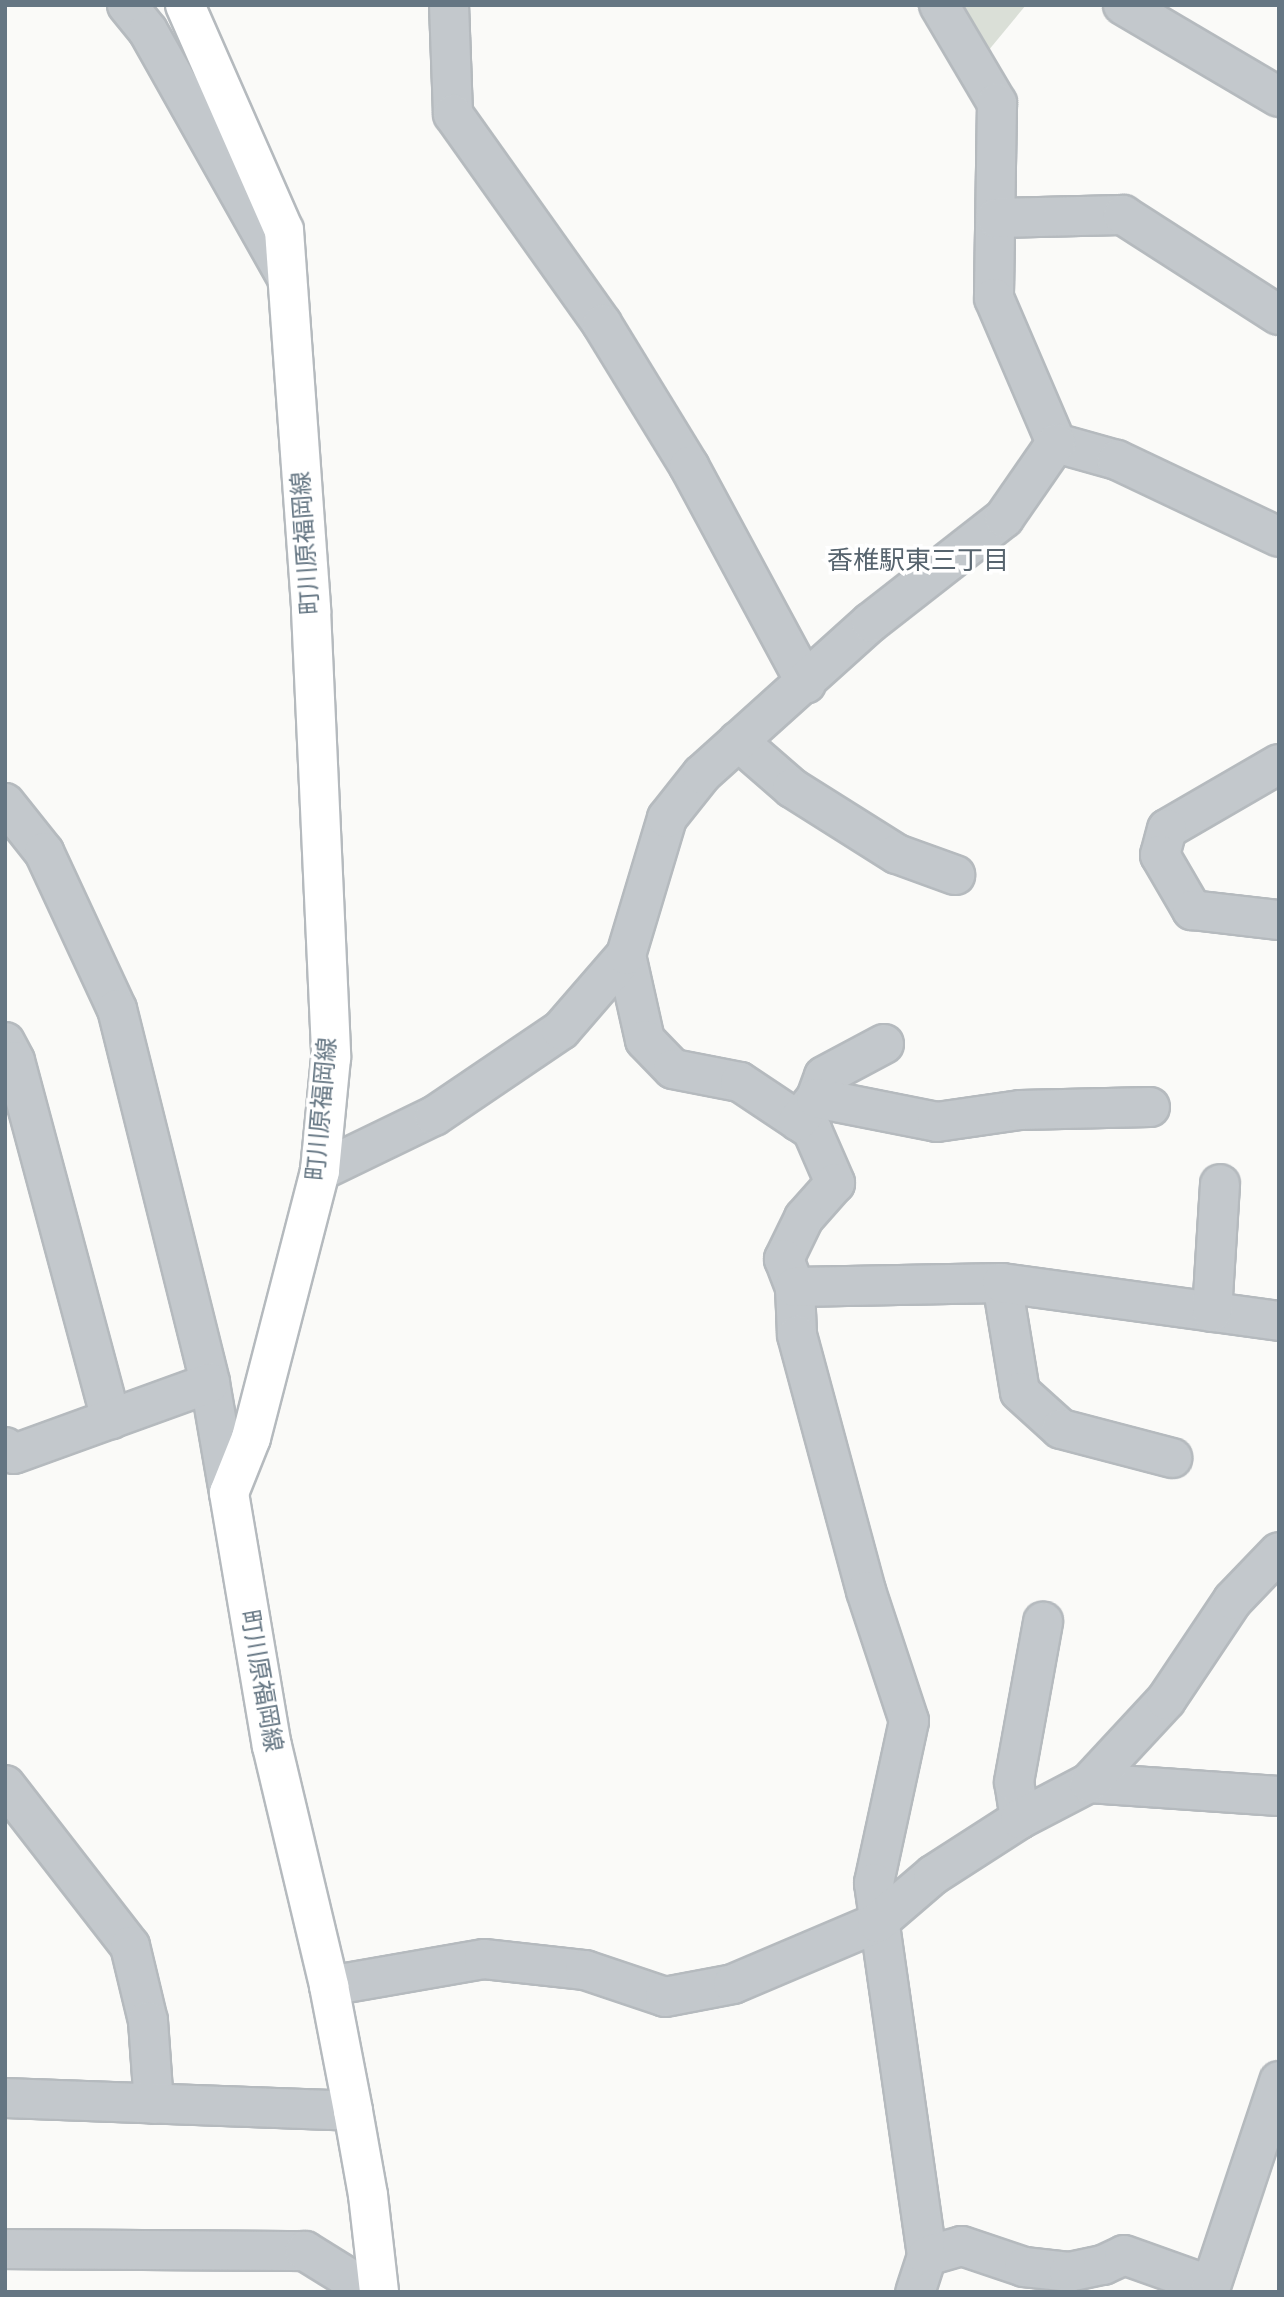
<!DOCTYPE html>
<html>
<head>
<meta charset="utf-8">
<style>
	body { margin:0 }
	#map { position:relative; width:1284px; height:2297px; overflow:hidden; background:#fafaf8; font-family:"Sofia Sans Condensed","Noto Sans JP",sans-serif }
	div>[style] { position:absolute }
	[style*='--x'] { left:calc(var(--x)*1px); top:calc(var(--y)*1px); width:calc(var(--w)*1px); rotate:calc(var(--a)*1deg) }
	.green>* { inset:0; background:#dadfd7 }
	.roads { filter:drop-shadow(2px 0 #b5babe) drop-shadow(-2px 0 #b5babe) drop-shadow(0 2px #b5babe) drop-shadow(0 -2px #b5babe) }
	.minor>* { height:38px; margin:-19px; padding:0 19px; transform-origin:19px; border-radius:19px; background:#c3c8cc }
	.major>* { height:38px; margin:-19px; padding:0 19px; transform-origin:19px; border-radius:19px; background:#fff }
	span { translate:-50% -50%; white-space:nowrap; text-align:center; line-height:1.15; -webkit-text-stroke:7px #fff; paint-order:stroke }
	.street-label { font-size:24px; color:#657683 }
	.neighbourhood-label { font-size:26px; color:#57646e }
	.frame { position:absolute; inset:0; border:7px solid #657683; pointer-events:none }
</style>
</head>
<body>
<div id="map">
	<div class="green">
		<i style="clip-path:polygon(956px 5px,1026px 5px,988px 51px)"></i>
	</div>
	<div class="roads">
		<div class="minor">
			<i style="--x:127;--y:5;--w:33;--a:51"></i>
			<i style="--x:148;--y:31;--w:281;--a:60.6"></i>
			<i style="--x:449;--y:5;--w:109;--a:87.9"></i>
			<i style="--x:453;--y:114;--w:257;--a:54.6"></i>
			<i style="--x:602;--y:324;--w:167;--a:58.5"></i>
			<i style="--x:689;--y:466;--w:247;--a:61.7"></i>
			<i style="--x:939;--y:5;--w:114;--a:59.4"></i>
			<i style="--x:997;--y:103;--w:195;--a:90.9"></i>
			<i style="--x:994;--y:298;--w:158;--a:66.8"></i>
			<i style="--x:1123;--y:5;--w:181;--a:30.5"></i>
			<i style="--x:996;--y:218;--w:127;--a:-1.4"></i>
			<i style="--x:1123;--y:215;--w:185;--a:32.7"></i>
			<i style="--x:1056;--y:443;--w:63;--a:15.6"></i>
			<i style="--x:1117;--y:460;--w:179;--a:25.4"></i>
			<i style="--x:738;--y:741;--w:72;--a:41"></i>
			<i style="--x:792;--y:788;--w:124;--a:32.2"></i>
			<i style="--x:897;--y:854;--w:62;--a:19.9"></i>
			<i style="--x:1279;--y:764;--w:129;--a:149.9"></i>
			<i style="--x:1167;--y:829;--w:27;--a:105"></i>
			<i style="--x:1160;--y:855;--w:64;--a:59.8"></i>
			<i style="--x:1192;--y:910;--w:88;--a:6.6"></i>
			<i style="--x:5;--y:803;--w:63;--a:51.5"></i>
			<i style="--x:44;--y:852;--w:173;--a:65.1"></i>
			<i style="--x:117;--y:1009;--w:385;--a:76"></i>
			<i style="--x:210;--y:1383;--w:112;--a:80.2"></i>
			<i style="--x:626;--y:955;--w:87;--a:77.4"></i>
			<i style="--x:645;--y:1040;--w:40;--a:46"></i>
			<i style="--x:673;--y:1069;--w:68;--a:11"></i>
			<i style="--x:740;--y:1082;--w:87;--a:33.7"></i>
			<i style="--x:812;--y:1130;--w:58;--a:66.5"></i>
			<i style="--x:835;--y:1183;--w:47;--a:131.5"></i>
			<i style="--x:804;--y:1218;--w:46;--a:116"></i>
			<i style="--x:784;--y:1259;--w:30;--a:69"></i>
			<i style="--x:795;--y:1287;--w:48;--a:87.6"></i>
			<i style="--x:797;--y:1335;--w:265;--a:74.9"></i>
			<i style="--x:866;--y:1591;--w:137;--a:71.7"></i>
			<i style="--x:909;--y:1721;--w:166;--a:102.2"></i>
			<i style="--x:874;--y:1883;--w:377;--a:81.9"></i>
			<i style="--x:927;--y:2256;--w:38;--a:108"></i>
			<i style="--x:5;--y:1042;--w:21;--a:62"></i>
			<i style="--x:15;--y:1061;--w:371;--a:75"></i>
			<i style="--x:816;--y:1098;--w:23;--a:-70"></i>
			<i style="--x:824;--y:1076;--w:68;--a:-28.1"></i>
			<i style="--x:798;--y:1121;--w:29;--a:-52"></i>
			<i style="--x:816;--y:1098;--w:123;--a:11.2"></i>
			<i style="--x:937;--y:1122;--w:84;--a:-8.2"></i>
			<i style="--x:1020;--y:1110;--w:130;--a:-1.3"></i>
			<i style="--x:320;--y:1171;--w:127;--a:-25.8"></i>
			<i style="--x:434;--y:1116;--w:153;--a:-34.1"></i>
			<i style="--x:561;--y:1030;--w:99;--a:-49.1"></i>
			<i style="--x:626;--y:955;--w:143;--a:-73.3"></i>
			<i style="--x:667;--y:818;--w:56;--a:-51.5"></i>
			<i style="--x:702;--y:774;--w:227;--a:-42"></i>
			<i style="--x:871;--y:622;--w:169;--a:-38"></i>
			<i style="--x:1004;--y:518;--w:91;--a:-55.3"></i>
			<i style="--x:1002;--y:1283;--w:110;--a:80.6"></i>
			<i style="--x:1020;--y:1392;--w:55;--a:42.1"></i>
			<i style="--x:1061;--y:1429;--w:115;--a:14.6"></i>
			<i style="--x:795;--y:1287;--w:207;--a:-1.1"></i>
			<i style="--x:1002;--y:1283;--w:280;--a:7.8"></i>
			<i style="--x:1212;--y:1312;--w:128;--a:-86.4"></i>
			<i style="--x:5;--y:1447;--w:11;--a:38"></i>
			<i style="--x:14;--y:1454;--w:208;--a:-19.9"></i>
			<i style="--x:1089;--y:1783;--w:190;--a:3.9"></i>
			<i style="--x:5;--y:1785;--w:204;--a:52.2"></i>
			<i style="--x:130;--y:1946;--w:77;--a:76.5"></i>
			<i style="--x:148;--y:2021;--w:83;--a:85.9"></i>
			<i style="--x:1020;--y:1819;--w:37;--a:-99"></i>
			<i style="--x:1014;--y:1782;--w:163;--a:-79.7"></i>
			<i style="--x:329;--y:1986;--w:157;--a:-9.9"></i>
			<i style="--x:484;--y:1959;--w:102;--a:6.2"></i>
			<i style="--x:585;--y:1970;--w:84;--a:18.6"></i>
			<i style="--x:665;--y:1997;--w:69;--a:-10.8"></i>
			<i style="--x:733;--y:1984;--w:156;--a:-23"></i>
			<i style="--x:877;--y:1923;--w:74;--a:-40.6"></i>
			<i style="--x:933;--y:1875;--w:103;--a:-32.8"></i>
			<i style="--x:1020;--y:1819;--w:78;--a:-27.6"></i>
			<i style="--x:1089;--y:1783;--w:113;--a:-47.1"></i>
			<i style="--x:1166;--y:1700;--w:120;--a:-56.2"></i>
			<i style="--x:1233;--y:1600;--w:66;--a:-46.2"></i>
			<i style="--x:5;--y:2098;--w:348;--a:2.1"></i>
			<i style="--x:5;--y:2249;--w:300;--a:0.4"></i>
			<i style="--x:305;--y:2251;--w:78;--a:31.8"></i>
			<i style="--x:927;--y:2256;--w:36;--a:-16"></i>
			<i style="--x:962;--y:2246;--w:65;--a:18.7"></i>
			<i style="--x:1024;--y:2267;--w:45;--a:6.3"></i>
			<i style="--x:1069;--y:2272;--w:35;--a:-12"></i>
			<i style="--x:1103;--y:2265;--w:23;--a:-25"></i>
			<i style="--x:1124;--y:2255;--w:92;--a:19.6"></i>
			<i style="--x:1211;--y:2286;--w:216;--a:-71.6"></i>
		</div>
		<div class="major">
			<i style="--x:185;--y:5;--w:246;--a:66.3"></i>
			<i style="--x:284;--y:230;--w:381;--a:85.9"></i>
			<i style="--x:311;--y:610;--w:448;--a:87.4"></i>
			<i style="--x:331;--y:1058;--w:114;--a:95.6"></i>
			<i style="--x:320;--y:1171;--w:276;--a:104.5"></i>
			<i style="--x:251;--y:1438;--w:59;--a:111.8"></i>
			<i style="--x:229;--y:1493;--w:257;--a:80.4"></i>
			<i style="--x:272;--y:1746;--w:247;--a:76.6"></i>
			<i style="--x:329;--y:1986;--w:127;--a:79.1"></i>
			<i style="--x:353;--y:2111;--w:85;--a:79.9"></i>
			<i style="--x:368;--y:2195;--w:98;--a:83.5"></i>
		</div>
	</div>
	<div class="street-label">
		<span style="left:306px;top:543px;rotate:-94deg">町川原福岡線</span>
		<span style="left:322px;top:1109px;rotate:-85deg">町川原福岡線</span>
		<span style="left:261px;top:1681px;rotate:80deg">町川原福岡線</span>
	</div>
	<div class="neighbourhood-label">
		<span style="left:918px;top:562px">香椎駅東三丁目</span>
	</div>
	<div class="frame"></div>
</div>
</body>
</html>
